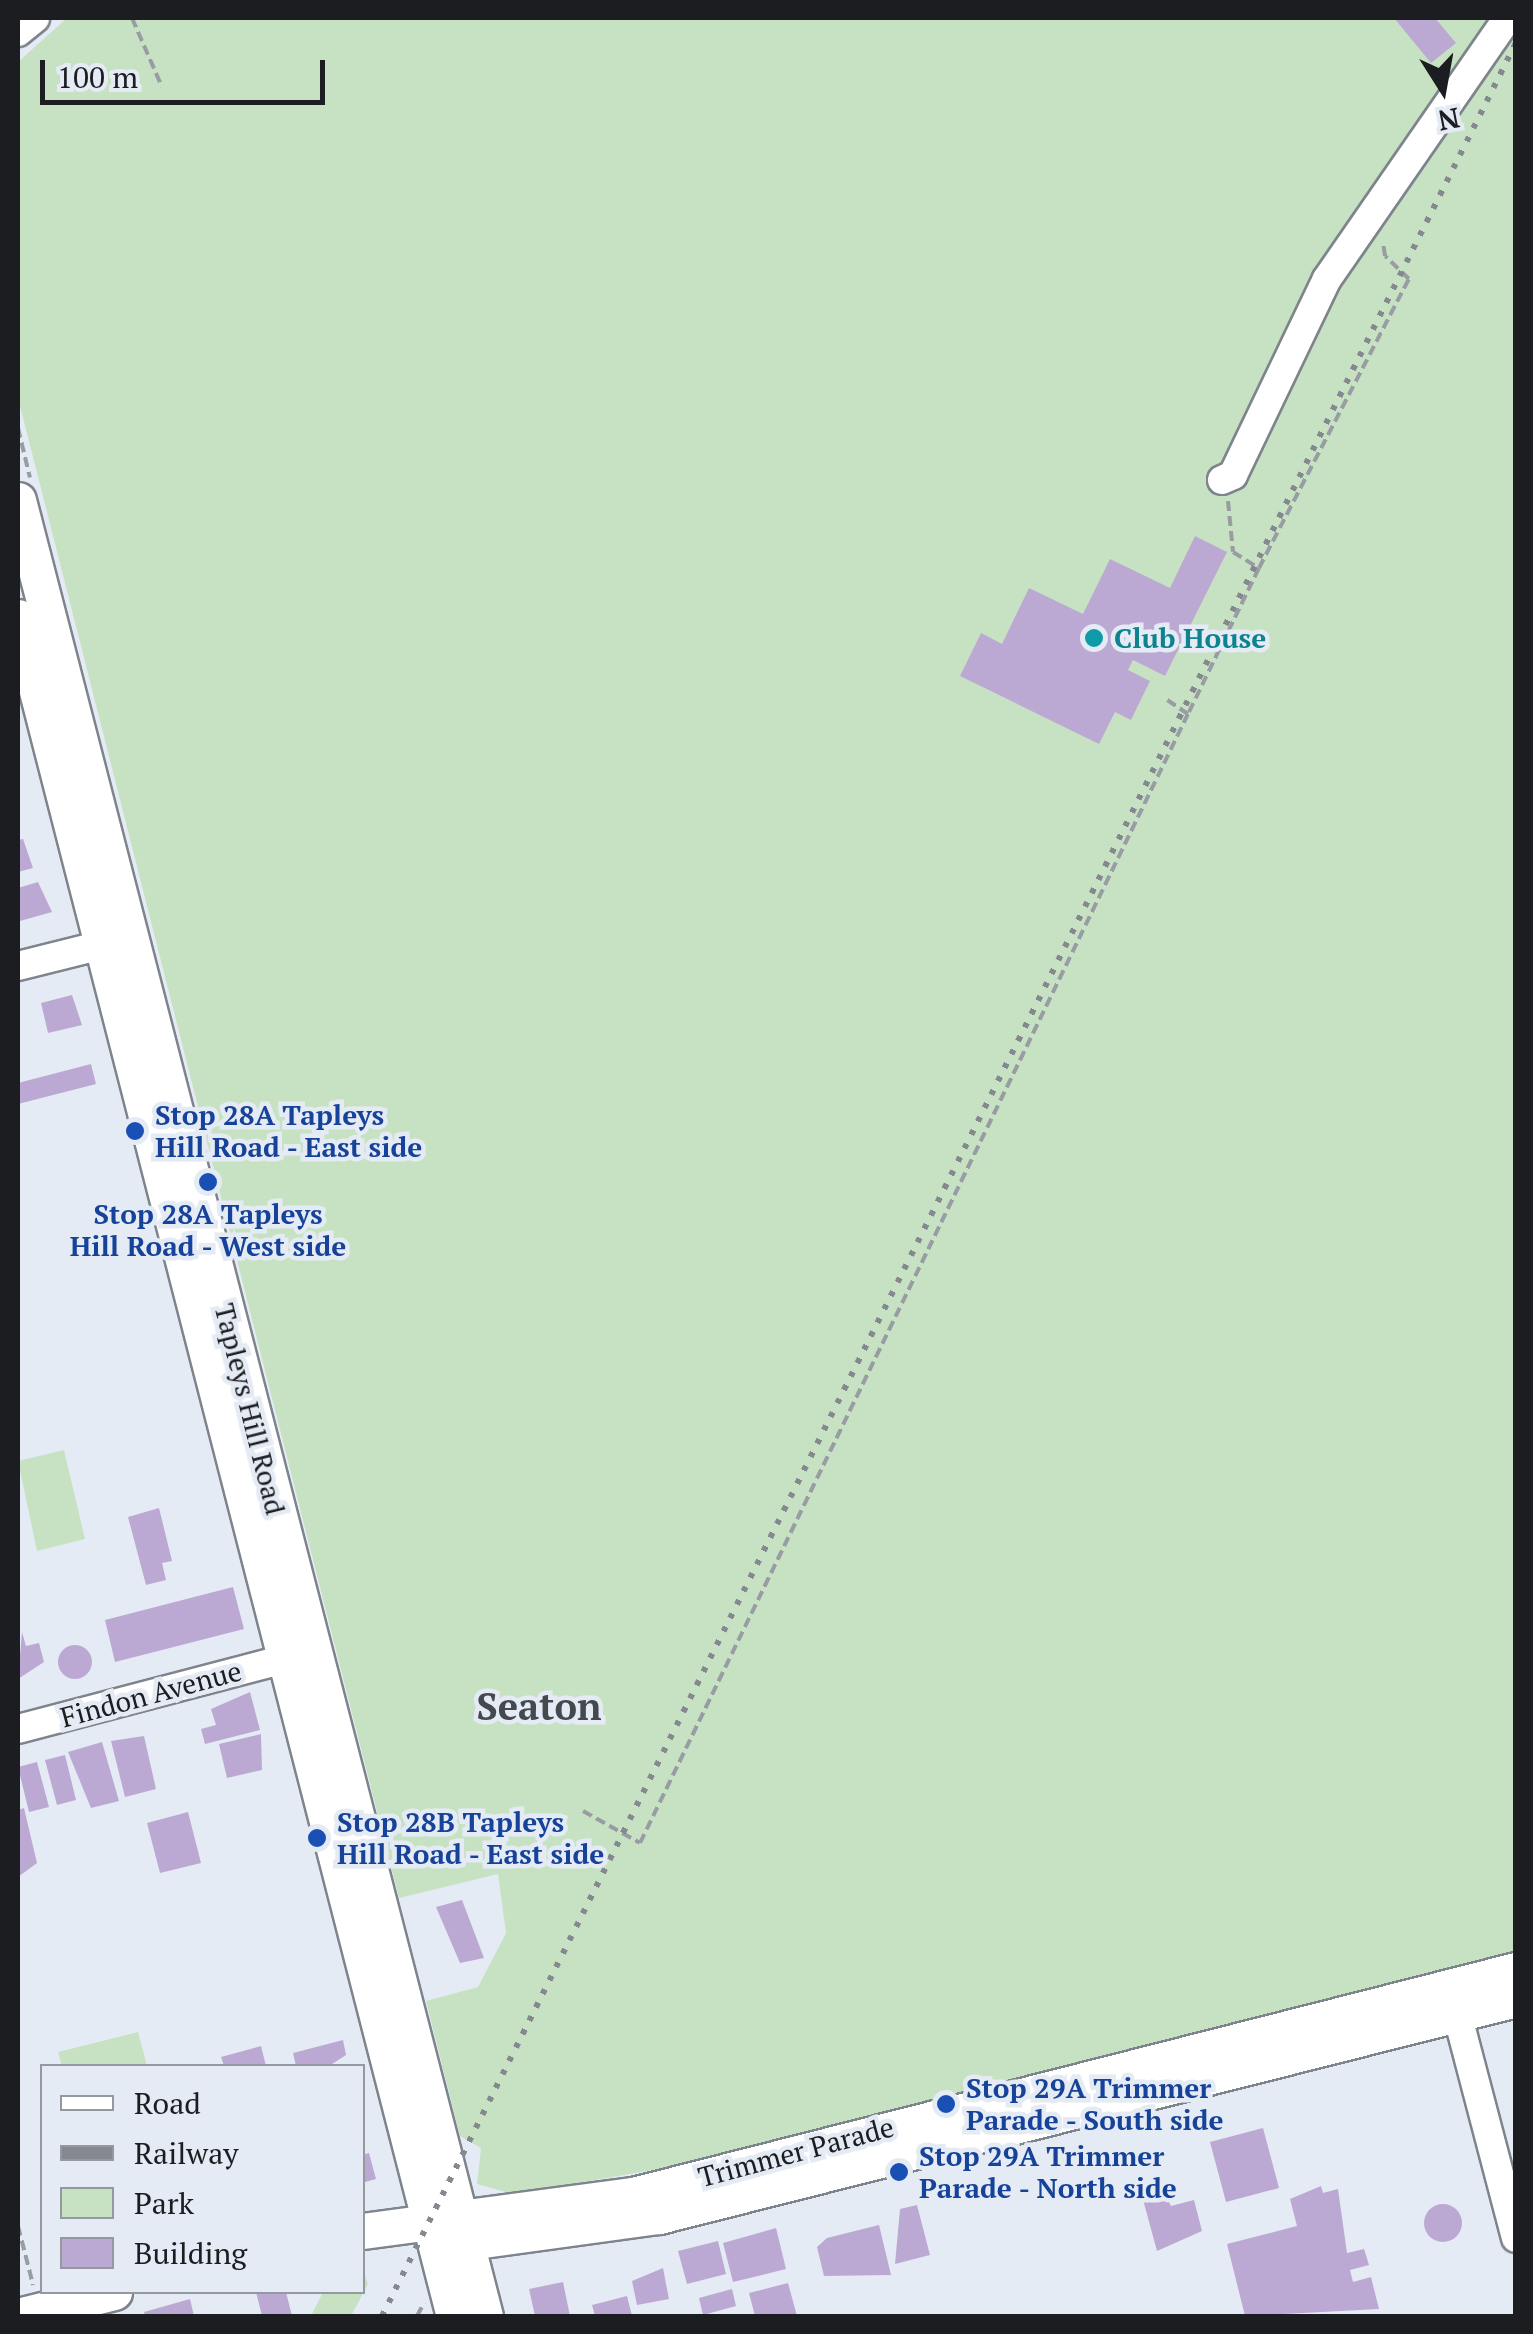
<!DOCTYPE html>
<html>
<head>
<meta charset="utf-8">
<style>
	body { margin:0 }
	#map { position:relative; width:1533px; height:2334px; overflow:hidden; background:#e5ebf4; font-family:"PT Serif",serif }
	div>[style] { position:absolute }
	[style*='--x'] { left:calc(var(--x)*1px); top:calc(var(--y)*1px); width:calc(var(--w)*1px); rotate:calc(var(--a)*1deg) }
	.green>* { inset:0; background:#c7e2c3 }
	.building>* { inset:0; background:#bca9d3 }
	.round { border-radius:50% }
	.path>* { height:4px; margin-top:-2px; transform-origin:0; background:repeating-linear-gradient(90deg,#989ca3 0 10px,transparent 0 15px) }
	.roads { filter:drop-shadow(2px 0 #7e848c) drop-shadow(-2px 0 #7e848c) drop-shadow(0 2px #7e848c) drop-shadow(0 -2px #7e848c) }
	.minor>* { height:28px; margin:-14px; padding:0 14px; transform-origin:14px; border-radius:14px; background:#fff }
	.major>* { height:35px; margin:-17.5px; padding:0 17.5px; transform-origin:17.5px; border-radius:17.5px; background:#fff }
	.rail>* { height:6px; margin-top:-3px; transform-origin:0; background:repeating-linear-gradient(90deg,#85898f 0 5px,transparent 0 15px) }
	.dots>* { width:28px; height:28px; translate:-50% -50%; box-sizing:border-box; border:5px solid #e5ebf4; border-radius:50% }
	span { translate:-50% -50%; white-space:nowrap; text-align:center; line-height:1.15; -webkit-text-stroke:9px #e5ebf4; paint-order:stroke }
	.culture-label { font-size:28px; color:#0d838f; font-weight:700 }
	.left { translate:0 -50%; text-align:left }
	.transit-label { font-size:28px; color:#164399; font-weight:700 }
	.street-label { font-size:28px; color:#1b1d20 }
	.district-label { font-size:38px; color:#444950; font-weight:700 }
	.frame { position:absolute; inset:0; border:20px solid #1b1d20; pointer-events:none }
	.legend { position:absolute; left:40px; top:2064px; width:325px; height:230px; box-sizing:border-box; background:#e5ebf4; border:2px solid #94999f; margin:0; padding:12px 18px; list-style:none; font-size:30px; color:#1b1d20 }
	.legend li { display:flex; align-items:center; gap:20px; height:50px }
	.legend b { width:50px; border:2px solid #94999f }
	.north { position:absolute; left:1393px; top:40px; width:100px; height:100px; -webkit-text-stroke:8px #e5ebf4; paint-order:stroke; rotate:169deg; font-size:28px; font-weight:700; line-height:40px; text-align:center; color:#1b1d20 }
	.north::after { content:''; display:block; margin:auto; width:35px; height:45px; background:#1b1d20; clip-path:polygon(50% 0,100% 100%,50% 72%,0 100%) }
	.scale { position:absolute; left:40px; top:60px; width:285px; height:45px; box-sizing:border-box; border:5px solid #1b1d20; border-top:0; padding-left:12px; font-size:30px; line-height:35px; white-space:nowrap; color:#1b1d20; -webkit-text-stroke:8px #e5ebf4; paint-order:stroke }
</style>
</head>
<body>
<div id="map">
	<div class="green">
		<i style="clip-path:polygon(67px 18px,1515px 18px,1515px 1955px,694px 2163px,513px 2194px,477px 2184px,481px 2148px,460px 2136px,426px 2001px,478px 1987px,506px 1933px,498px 1874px,399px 1898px,18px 398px,18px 62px)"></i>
		<i style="clip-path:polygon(64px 1450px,85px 1539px,37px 1551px,18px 1461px)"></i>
		<i style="clip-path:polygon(138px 2032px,147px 2066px,62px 2066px,58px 2052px)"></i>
		<i style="clip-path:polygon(364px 2272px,368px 2284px,351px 2316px,311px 2316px,323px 2292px,362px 2292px)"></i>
	</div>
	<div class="building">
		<i style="clip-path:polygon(1394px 18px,1435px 18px,1456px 43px,1431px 63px)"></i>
		<i style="clip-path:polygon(1195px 536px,1227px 552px,1165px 676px,1133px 660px,1128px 670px,1150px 681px,1131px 720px,1115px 712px,1099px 744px,960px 676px,981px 633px,1002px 644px,1029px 588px,1083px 614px,1110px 559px,1170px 588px)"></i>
		<i style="clip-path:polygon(23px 839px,33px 868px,18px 872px,18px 840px)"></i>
		<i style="clip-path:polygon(38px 882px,52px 912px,20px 921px,18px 888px)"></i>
		<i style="clip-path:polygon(72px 995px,82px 1025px,48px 1033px,41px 1003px)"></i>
		<i style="clip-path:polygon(91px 1064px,96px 1084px,18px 1104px,18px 1083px)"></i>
		<i style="clip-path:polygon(159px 1508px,172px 1561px,162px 1563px,166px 1580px,146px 1585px,128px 1517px)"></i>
		<i style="clip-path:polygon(233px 1587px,244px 1629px,115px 1662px,105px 1620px)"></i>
		<i style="clip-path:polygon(22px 1632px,26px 1646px,39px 1643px,44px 1662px,18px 1679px)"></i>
		<i class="round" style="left:58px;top:1645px;width:34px;height:34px"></i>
		<i style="clip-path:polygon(250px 1692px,260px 1730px,205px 1744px,201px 1729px,216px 1725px,211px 1709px)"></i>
		<i style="clip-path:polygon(261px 1734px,262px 1770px,227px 1778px,219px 1744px)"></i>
		<i style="clip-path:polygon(144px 1736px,156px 1789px,125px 1797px,111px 1741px)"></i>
		<i style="clip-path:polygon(102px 1742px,119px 1801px,91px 1808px,68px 1752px)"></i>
		<i style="clip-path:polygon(65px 1755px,76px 1800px,57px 1805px,45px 1760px)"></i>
		<i style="clip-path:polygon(37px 1762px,49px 1807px,29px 1812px,18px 1767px)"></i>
		<i style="clip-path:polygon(24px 1808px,37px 1863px,18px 1877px,18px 1810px)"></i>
		<i style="clip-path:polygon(188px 1812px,201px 1863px,160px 1873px,147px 1823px)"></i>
		<i style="clip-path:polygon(462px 1900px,484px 1958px,460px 1963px,436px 1907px)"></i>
		<i style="clip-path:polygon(343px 2040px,346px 2055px,329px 2066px,296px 2066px,293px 2053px)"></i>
		<i style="clip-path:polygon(261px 2046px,266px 2066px,224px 2066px,221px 2057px)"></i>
		<i style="clip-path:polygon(1263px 2128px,1279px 2188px,1226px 2202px,1210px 2142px)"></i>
		<i style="clip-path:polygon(369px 2153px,376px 2179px,362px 2183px,362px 2155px)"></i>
		<i style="clip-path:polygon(1321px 2186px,1323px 2193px,1338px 2189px,1347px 2253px,1364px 2249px,1369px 2265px,1350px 2270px,1353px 2282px,1371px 2277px,1379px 2309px,1245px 2316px,1227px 2244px,1297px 2226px,1290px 2199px)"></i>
		<i style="clip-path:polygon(1163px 2190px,1171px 2206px,1194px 2200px,1202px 2231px,1157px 2251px,1142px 2196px)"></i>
		<i class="round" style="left:1424px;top:2204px;width:38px;height:38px"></i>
		<i style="clip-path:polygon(917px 2205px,930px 2255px,895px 2264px,900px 2209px)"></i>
		<i style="clip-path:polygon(879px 2225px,891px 2275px,824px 2276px,817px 2247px,827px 2238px)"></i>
		<i style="clip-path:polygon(776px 2228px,786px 2269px,733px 2282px,723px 2243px)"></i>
		<i style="clip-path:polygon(718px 2241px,726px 2274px,687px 2284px,678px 2251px)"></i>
		<i style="clip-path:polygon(663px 2268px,669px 2299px,637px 2305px,632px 2281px)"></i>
		<i style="clip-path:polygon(563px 2282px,570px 2316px,535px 2316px,529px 2289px)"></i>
		<i style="clip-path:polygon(788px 2283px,797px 2316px,755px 2316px,749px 2293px)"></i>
		<i style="clip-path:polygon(732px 2289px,736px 2306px,703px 2315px,699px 2298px)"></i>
		<i style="clip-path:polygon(256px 2292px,286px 2292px,292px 2316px,262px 2316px)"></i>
		<i style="clip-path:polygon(627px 2296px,632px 2316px,595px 2316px,592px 2305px)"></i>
		<i style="clip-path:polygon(190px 2299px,194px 2316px,145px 2316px,144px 2312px)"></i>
	</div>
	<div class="path">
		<i style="--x:132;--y:18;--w:75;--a:66.5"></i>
		<i style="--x:18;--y:428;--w:51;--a:76.5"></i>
		<i style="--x:1228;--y:501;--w:51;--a:84.4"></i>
		<i style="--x:1233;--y:552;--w:31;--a:32"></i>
		<i style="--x:1259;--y:568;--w:326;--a:-62.6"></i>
		<i style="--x:1409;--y:279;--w:33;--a:-136"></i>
		<i style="--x:1385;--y:256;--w:14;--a:-98"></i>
		<i style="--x:1189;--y:712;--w:160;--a:-64.1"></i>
		<i style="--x:583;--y:1811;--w:65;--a:29.3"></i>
		<i style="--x:640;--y:1843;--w:1255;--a:-64.11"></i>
		<i style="--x:1188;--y:714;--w:25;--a:-146"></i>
		<i style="--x:18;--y:2226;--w:61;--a:75.7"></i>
		<i style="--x:417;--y:2316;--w:15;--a:-62"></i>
	</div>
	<div class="roads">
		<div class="minor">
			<i style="--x:18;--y:32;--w:22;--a:-39"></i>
			<i style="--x:1222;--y:480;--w:12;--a:-24"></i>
			<i style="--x:1233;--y:475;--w:217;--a:-64.4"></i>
			<i style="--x:1327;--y:279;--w:318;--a:-55.3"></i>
			<i style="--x:18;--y:966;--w:103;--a:-14"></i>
			<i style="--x:18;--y:1729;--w:276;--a:-14.7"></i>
			<i style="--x:1453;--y:1998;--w:248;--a:75.3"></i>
		</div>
		<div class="major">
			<i style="--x:18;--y:500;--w:1875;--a:75.58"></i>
			<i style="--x:18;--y:617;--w:1754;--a:75.61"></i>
			<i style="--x:362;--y:2231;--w:273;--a:-7.6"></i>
			<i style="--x:633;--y:2195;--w:911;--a:-14.3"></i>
			<i style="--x:446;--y:2245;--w:215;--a:-7.8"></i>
			<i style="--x:659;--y:2216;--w:884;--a:-14.21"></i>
			<i style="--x:18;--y:2316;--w:99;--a:-14"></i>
		</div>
	</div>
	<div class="rail">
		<i style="--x:382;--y:2316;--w:2540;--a:-63.49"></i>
	</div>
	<div class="dots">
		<i style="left:1094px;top:638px;background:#0f9aa8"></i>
		<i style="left:135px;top:1131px;background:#1a4fb4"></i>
		<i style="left:208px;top:1182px;background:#1a4fb4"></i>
		<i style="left:317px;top:1838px;background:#1a4fb4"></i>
		<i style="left:946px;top:2104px;background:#1a4fb4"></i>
		<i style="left:899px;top:2172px;background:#1a4fb4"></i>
	</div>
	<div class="culture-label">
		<span class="left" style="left:1114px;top:638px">Club House</span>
	</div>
	<div class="transit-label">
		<span class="left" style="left:155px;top:1131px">Stop 28A Tapleys<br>Hill Road - East side</span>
		<span style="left:208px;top:1230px">Stop 28A Tapleys<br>Hill Road - West side</span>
		<span class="left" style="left:337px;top:1838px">Stop 28B Tapleys<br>Hill Road - East side</span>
		<span class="left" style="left:966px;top:2104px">Stop 29A Trimmer<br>Parade - South side</span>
		<span class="left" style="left:919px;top:2172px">Stop 29A Trimmer<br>Parade - North side</span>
	</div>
	<div class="street-label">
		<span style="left:250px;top:1409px;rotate:76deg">Tapleys Hill Road</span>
		<span style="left:151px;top:1694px;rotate:-15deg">Findon Avenue</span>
		<span style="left:796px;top:2152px;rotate:-15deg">Trimmer Parade</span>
	</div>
	<div class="district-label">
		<span style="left:539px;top:1707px">Seaton</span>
	</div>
	<div class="frame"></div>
	<ul class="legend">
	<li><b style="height:12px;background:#fff"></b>Road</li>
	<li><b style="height:12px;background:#85898f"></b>Railway</li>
	<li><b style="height:28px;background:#c7e2c3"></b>Park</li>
	<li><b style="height:28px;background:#bca9d3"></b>Building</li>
	</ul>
	<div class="north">N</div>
	<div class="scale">100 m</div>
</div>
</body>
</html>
